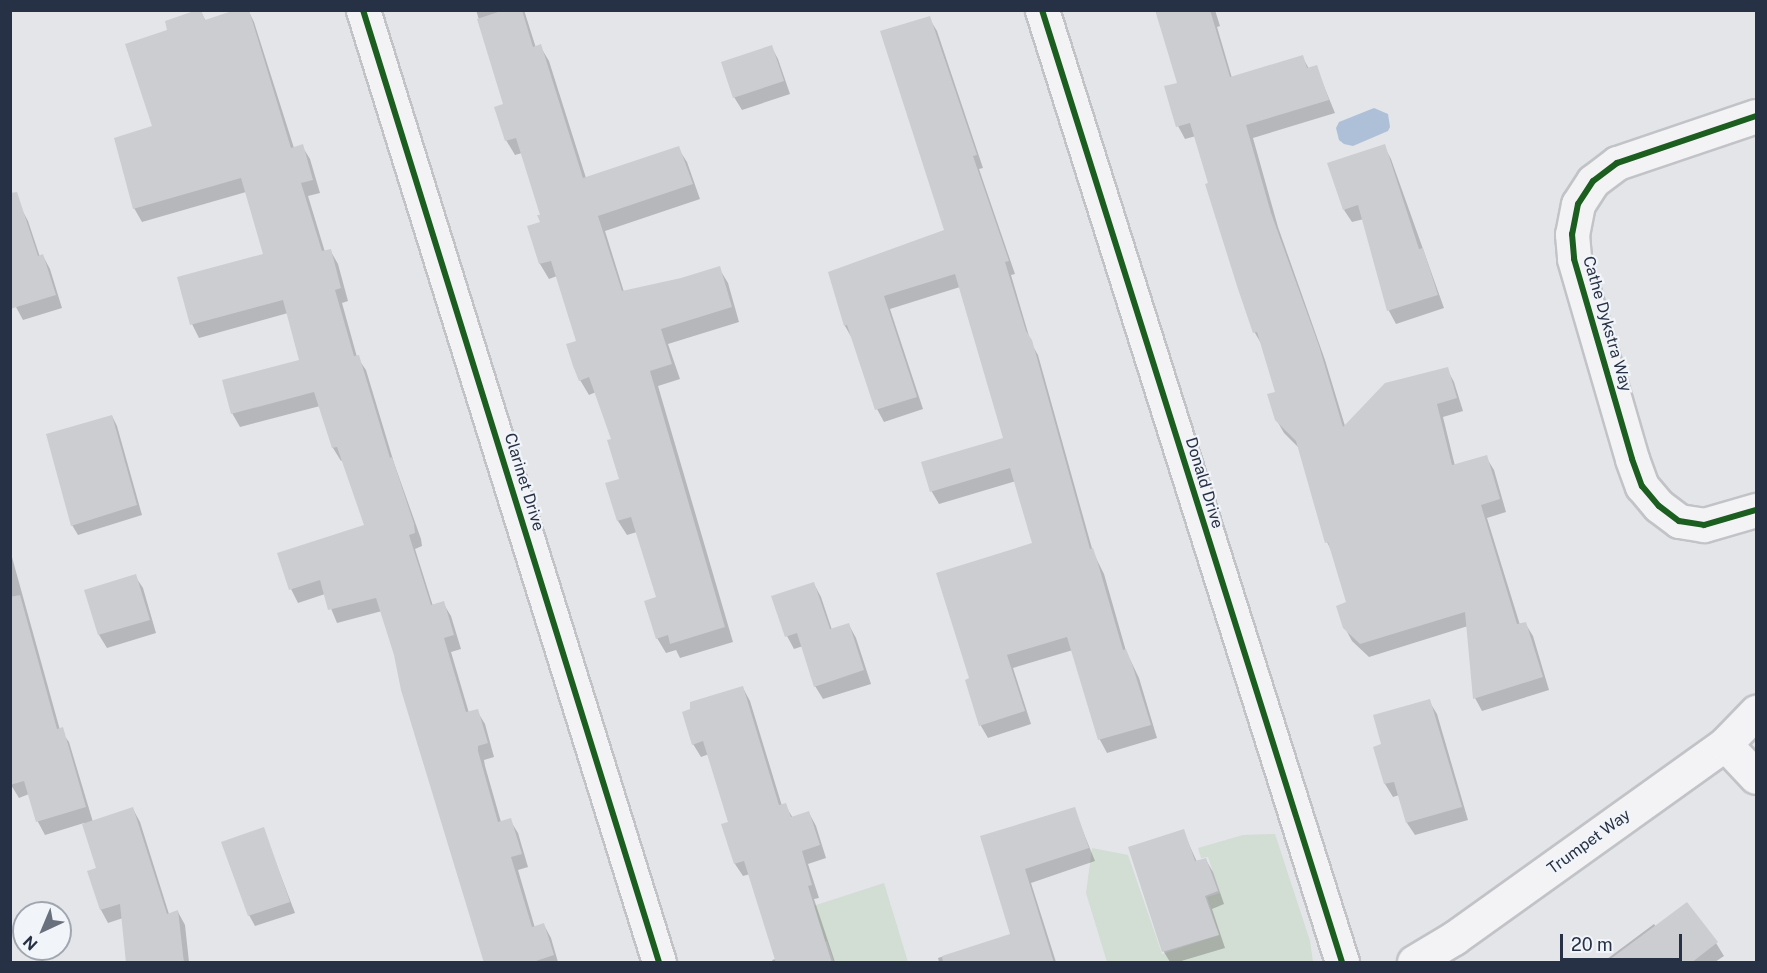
<!DOCTYPE html>
<html>
<head>
<meta charset="utf-8">
<style>
	body { margin:0 }
	#map { position:relative; width:1767px; height:973px; overflow:hidden; background:#e3e5e9; font-family:"Public Sans",sans-serif }
	div>[style] { position:absolute }
	[style*='--x'] { left:calc(var(--x)*1px); top:calc(var(--y)*1px); width:calc(var(--w)*1px); rotate:calc(var(--a)*1deg) }
	.green>* { inset:0; background:#d2ddd3 }
	.water>* { inset:0; background:#aec0d7 }
	.shadow>* { inset:0; background:#0003 }
	.building>* { inset:0; background:#cbcdd1 }
	.roads { filter:drop-shadow(2px 0 #c1c3c7) drop-shadow(-2px 0 #c1c3c7) drop-shadow(0 2px #c1c3c7) drop-shadow(0 -2px #c1c3c7) }
	.minor>* { height:33px; margin:-16.5px; padding:0 16.5px; transform-origin:16.5px; border-radius:16.5px; background:#f3f3f5 }
	.cycleway>* { height:6px; margin:-3px; padding:0 3px; transform-origin:3px; border-radius:3px; background:#1b5e20 }
	span { translate:-50% -50%; white-space:nowrap; text-align:center; line-height:1.15; -webkit-text-stroke:4.5px #f1f4f8; paint-order:stroke }
	.street-label { font-size:16px; color:#273145 }
	.frame { position:absolute; inset:0; border:12px solid #273145; pointer-events:none }
	.north { position:absolute; left:12px; top:901px; width:60px; height:60px; box-sizing:border-box; background:#f1f4f8; border:2px solid #a0a6b0; border-radius:50%; rotate:224deg; font-size:16px; font-weight:700; line-height:24px; text-align:center; color:#273145 }
	.north::after { content:''; display:block; margin:auto; width:21px; height:27px; background:#69707e; clip-path:polygon(50% 0,100% 100%,50% 72%,0 100%) }
	.scale { position:absolute; left:1560px; top:934px; width:122px; height:27px; box-sizing:border-box; border:3px solid #273145; border-top:0; padding-left:8px; font-size:18px; line-height:21px; white-space:nowrap; color:#273145; -webkit-text-stroke:4px #f1f4f8; paint-order:stroke }
</style>
</head>
<body>
<div id="map">
	<div class="green">
		<i style="clip-path:polygon(1275px 834px,1310px 941px,1313px 962px,1107px 962px,1086px 893px,1092px 848px,1128px 855px,1162px 954px,1219px 935px,1207px 897px,1220px 893px,1208px 857px,1201px 858px,1198px 848px,1243px 835px)"></i>
		<i style="clip-path:polygon(884px 883px,908px 962px,834px 962px,827px 941px,817px 944px,807px 908px)"></i>
	</div>
	<div class="water">
		<i style="clip-path:polygon(1374px 108px,1388px 114px,1390px 127px,1388px 131px,1353px 146px,1344px 144px,1339px 140px,1336px 128px,1339px 122px)"></i>
	</div>
	<div class="shadow">
		<i style="clip-path:polygon(248px 10px,254px 22px,294px 148px,302px 146px,310px 159px,320px 193px,308px 196px,325px 252px,330px 250px,338px 264px,348px 301px,342px 303px,357px 357px,366px 370px,394px 463px,421px 539px,422px 546px,415px 549px,433px 606px,443px 603px,451px 616px,461px 649px,451px 652px,469px 713px,477px 711px,485px 724px,494px 757px,484px 760px,485px 766px,501px 822px,510px 820px,518px 833px,528px 867px,518px 870px,535px 928px,544px 925px,551px 938px,558px 962px,485px 962px,382px 611px,337px 623px,325px 594px,298px 603px,291px 589px,365px 526px,343px 460px,341px 461px,333px 448px,320px 406px,240px 427px,232px 413px,301px 361px,288px 313px,199px 338px,192px 324px,265px 255px,246px 192px,142px 222px,134px 208px,154px 127px,169px 31px,200px 11px,206px 21px)"></i>
		<i style="clip-path:polygon(476px 10px,524px 10px,536px 48px,540px 46px,549px 61px,586px 178px,678px 148px,687px 162px,700px 199px,605px 231px,624px 292px,681px 280px,719px 268px,728px 283px,739px 322px,668px 344px,680px 379px,658px 386px,733px 642px,680px 658px,676px 650px,666px 653px,657px 638px,658px 598px,637px 532px,627px 535px,618px 521px,621px 480px,613px 440px,596px 392px,589px 395px,580px 380px,578px 342px,557px 276px,549px 279px,540px 264px,529px 227px,542px 223px,542px 216px,522px 153px,515px 155px,506px 140px,505px 105px)"></i>
		<i style="clip-path:polygon(1156px 10px,1215px 10px,1220px 26px,1217px 27px,1232px 78px,1302px 56px,1309px 69px,1316px 67px,1335px 113px,1253px 138px,1278px 227px,1325px 360px,1345px 426px,1447px 369px,1454px 382px,1463px 411px,1443px 417px,1455px 466px,1486px 457px,1494px 470px,1506px 512px,1487px 518px,1520px 625px,1525px 623px,1533px 636px,1549px 690px,1482px 711px,1475px 698px,1468px 626px,1369px 657px,1352px 641px,1345px 628px,1348px 603px,1332px 552px,1327px 542px,1300px 449px,1284px 433px,1276px 419px,1277px 393px,1262px 345px,1255px 333px,1240px 289px,1196px 136px,1185px 139px,1178px 126px,1179px 84px)"></i>
		<i style="clip-path:polygon(929px 18px,937px 31px,983px 168px,979px 169px,1015px 274px,1011px 275px,1031px 343px,1038px 355px,1093px 552px,1104px 574px,1126px 651px,1139px 678px,1157px 738px,1107px 753px,1100px 740px,1073px 650px,1013px 668px,1031px 724px,988px 738px,981px 726px,967px 680px,971px 679px,1034px 544px,1016px 481px,939px 504px,932px 492px,923px 463px,1005px 439px,960px 287px,890px 309px,923px 409px,884px 422px,877px 409px,853px 340px,845px 326px,830px 272px,946px 231px)"></i>
		<i style="clip-path:polygon(771px 46px,778px 59px,790px 94px,742px 110px,734px 97px)"></i>
		<i style="clip-path:polygon(1384px 146px,1391px 159px,1444px 308px,1396px 324px,1389px 311px,1364px 219px,1352px 222px,1344px 210px)"></i>
		<i style="clip-path:polygon(21px 208px,28px 221px,40px 257px,43px 256px,50px 269px,62px 308px,23px 320px,16px 307px)"></i>
		<i style="clip-path:polygon(112px 416px,117px 426px,142px 515px,78px 535px,72px 525px)"></i>
		<i style="clip-path:polygon(10px 550px,60px 730px,69px 742px,93px 822px,133px 809px,140px 822px,169px 914px,178px 912px,185px 925px,189px 962px,127px 962px,123px 918px,108px 923px,101px 910px,98px 869px,84px 823px,45px 835px,38px 822px,29px 794px,19px 798px,11px 785px)"></i>
		<i style="clip-path:polygon(135px 576px,143px 588px,156px 633px,107px 648px,99px 635px)"></i>
		<i style="clip-path:polygon(814px 584px,821px 597px,832px 630px,849px 625px,856px 638px,871px 684px,823px 699px,815px 686px,803px 646px,794px 649px,787px 636px)"></i>
		<i style="clip-path:polygon(743px 688px,750px 701px,782px 806px,785px 805px,793px 818px,809px 813px,816px 826px,826px 858px,808px 864px,819px 898px,814px 899px,835px 962px,773px 962px,772px 960px,776px 959px,750px 874px,743px 876px,735px 864px,730px 823px,709px 754px,701px 757px,693px 744px)"></i>
		<i style="clip-path:polygon(1429px 701px,1437px 714px,1468px 820px,1415px 835px,1407px 823px,1399px 795px,1393px 797px,1385px 784px,1375px 748px,1383px 745px)"></i>
		<i style="clip-path:polygon(1074px 809px,1095px 861px,1031px 883px,1056px 962px,939px 962px,938px 958px,1011px 935px,982px 837px)"></i>
		<i style="clip-path:polygon(263px 829px,295px 913px,255px 926px,249px 915px)"></i>
		<i style="clip-path:polygon(1183px 831px,1197px 862px,1206px 860px,1213px 872px,1224px 904px,1212px 909px,1225px 948px,1178px 962px,1170px 962px,1164px 952px,1130px 847px)"></i>
		<i style="clip-path:polygon(1654px 924px,1656px 927px,1716px 943px,1724px 956px,1715px 962px,1603px 962px)"></i>
	</div>
	<div class="building">
		<i style="clip-path:polygon(197px 10px,201px 10px,205px 20px,235px 10px,249px 10px,291px 148px,303px 144px,313px 180px,301px 183px,322px 251px,331px 249px,341px 288px,335px 290px,354px 356px,359px 355px,390px 458px,392px 457px,414px 524px,415px 533px,409px 535px,431px 605px,444px 601px,454px 635px,444px 638px,466px 712px,478px 709px,488px 743px,478px 746px,478px 751px,498px 822px,511px 818px,522px 854px,511px 857px,532px 927px,544px 923px,554px 955px,530px 963px,484px 963px,401px 690px,394px 655px,376px 598px,328px 610px,320px 580px,289px 590px,277px 553px,364px 525px,337px 447px,332px 448px,314px 392px,231px 414px,222px 380px,299px 360px,283px 300px,190px 325px,177px 277px,263px 254px,241px 178px,133px 209px,114px 138px,152px 126px,125px 44px,167px 30px,165px 21px)"></i>
		<i style="clip-path:polygon(504px 10px,522px 10px,533px 47px,541px 44px,583px 178px,679px 146px,693px 184px,598px 216px,622px 291px,681px 278px,720px 266px,732px 307px,661px 329px,672px 364px,650px 371px,725px 627px,670px 644px,668px 635px,656px 639px,644px 601px,656px 597px,631px 517px,617px 521px,605px 483px,619px 479px,607px 440px,611px 439px,589px 377px,579px 381px,573px 366px,566px 344px,576px 341px,551px 261px,539px 264px,527px 226px,540px 222px,537px 215px,540px 215px,516px 138px,505px 141px,494px 107px,503px 104px,477px 19px)"></i>
		<i style="clip-path:polygon(1155px 10px,1210px 10px,1230px 77px,1303px 55px,1307px 68px,1317px 65px,1329px 100px,1246px 125px,1271px 213px,1319px 346px,1343px 427px,1385px 383px,1448px 367px,1457px 398px,1437px 404px,1452px 465px,1487px 455px,1500px 499px,1481px 505px,1517px 624px,1526px 622px,1543px 677px,1473px 699px,1465px 612px,1360px 644px,1343px 628px,1336px 606px,1346px 602px,1328px 542px,1325px 543px,1296px 441px,1275px 420px,1267px 394px,1275px 392px,1257px 332px,1253px 333px,1238px 289px,1205px 184px,1208px 183px,1190px 123px,1176px 127px,1170px 107px,1164px 86px,1177px 83px)"></i>
		<i style="clip-path:polygon(930px 16px,977px 155px,973px 156px,1009px 261px,1005px 262px,1026px 331px,1032px 340px,1090px 549px,1093px 548px,1097px 560px,1123px 650px,1126px 649px,1132px 664px,1151px 725px,1098px 740px,1067px 637px,1007px 655px,1025px 711px,979px 726px,965px 680px,969px 678px,936px 573px,1032px 543px,1010px 468px,930px 492px,921px 462px,1003px 438px,955px 274px,884px 296px,917px 397px,875px 410px,847px 325px,844px 326px,828px 272px,944px 230px,880px 31px)"></i>
		<i style="clip-path:polygon(772px 45px,784px 81px,733px 98px,721px 62px)"></i>
		<i style="clip-path:polygon(1385px 144px,1419px 249px,1423px 248px,1438px 295px,1387px 311px,1358px 205px,1343px 210px,1327px 163px)"></i>
		<i style="clip-path:polygon(17px 192px,38px 256px,43px 254px,56px 295px,10px 309px,10px 193px)"></i>
		<i style="clip-path:polygon(112px 415px,137px 505px,71px 526px,46px 434px)"></i>
		<i style="clip-path:polygon(136px 574px,150px 620px,98px 635px,84px 590px)"></i>
		<i style="clip-path:polygon(814px 582px,830px 629px,849px 623px,864px 670px,814px 687px,797px 633px,785px 637px,771px 596px)"></i>
		<i style="clip-path:polygon(20px 595px,57px 729px,63px 727px,86px 807px,36px 822px,24px 781px,10px 785px,10px 597px)"></i>
		<i style="clip-path:polygon(743px 686px,779px 805px,786px 803px,791px 817px,809px 811px,820px 845px,802px 851px,812px 885px,808px 886px,832px 963px,776px 963px,744px 861px,734px 864px,721px 824px,728px 822px,703px 741px,692px 745px,682px 712px,690px 709px,690px 702px)"></i>
		<i style="clip-path:polygon(1430px 699px,1462px 807px,1406px 823px,1394px 782px,1384px 784px,1373px 747px,1381px 744px,1373px 715px)"></i>
		<i style="clip-path:polygon(133px 807px,167px 914px,178px 910px,184px 963px,126px 963px,120px 904px,100px 910px,87px 871px,96px 868px,82px 824px)"></i>
		<i style="clip-path:polygon(1075px 807px,1089px 848px,1025px 869px,1054px 963px,943px 963px,942px 956px,1010px 934px,980px 836px)"></i>
		<i style="clip-path:polygon(264px 827px,290px 902px,248px 916px,221px 842px)"></i>
		<i style="clip-path:polygon(1184px 829px,1195px 861px,1206px 858px,1218px 891px,1205px 896px,1219px 935px,1162px 952px,1128px 847px)"></i>
		<i style="clip-path:polygon(1687px 902px,1718px 942px,1691px 963px,1605px 963px)"></i>
	</div>
	<div class="roads">
		<div class="minor">
			<i style="--x:363;--y:10;--w:997;--a:72.73"></i>
			<i style="--x:1042;--y:10;--w:998;--a:72.51"></i>
			<i style="--x:1756;--y:116;--w:147;--a:161.3"></i>
			<i style="--x:1617;--y:163;--w:30;--a:143"></i>
			<i style="--x:1593;--y:181;--w:27;--a:123"></i>
			<i style="--x:1578;--y:204;--w:31;--a:101"></i>
			<i style="--x:1572;--y:234;--w:25;--a:85"></i>
			<i style="--x:1574;--y:259;--w:208;--a:73.8"></i>
			<i style="--x:1632;--y:459;--w:29;--a:70"></i>
			<i style="--x:1642;--y:486;--w:26;--a:50"></i>
			<i style="--x:1659;--y:506;--w:25;--a:37"></i>
			<i style="--x:1679;--y:521;--w:25;--a:9"></i>
			<i style="--x:1704;--y:525;--w:54;--a:-16.1"></i>
			<i style="--x:1725;--y:744;--w:45;--a:46.8"></i>
			<i style="--x:1414;--y:962;--w:47;--a:-31"></i>
			<i style="--x:1454;--y:938;--w:333;--a:-35.6"></i>
			<i style="--x:1725;--y:744;--w:45;--a:-45.9"></i>
		</div>
	</div>
	<div class="cycleway">
		<i style="--x:363;--y:10;--w:997;--a:72.73"></i>
		<i style="--x:1042;--y:10;--w:998;--a:72.51"></i>
		<i style="--x:1756;--y:116;--w:147;--a:161.3"></i>
		<i style="--x:1617;--y:163;--w:30;--a:143"></i>
		<i style="--x:1593;--y:181;--w:27;--a:123"></i>
		<i style="--x:1578;--y:204;--w:31;--a:101"></i>
		<i style="--x:1572;--y:234;--w:25;--a:85"></i>
		<i style="--x:1574;--y:259;--w:208;--a:73.8"></i>
		<i style="--x:1632;--y:459;--w:29;--a:70"></i>
		<i style="--x:1642;--y:486;--w:26;--a:50"></i>
		<i style="--x:1659;--y:506;--w:25;--a:37"></i>
		<i style="--x:1679;--y:521;--w:25;--a:9"></i>
		<i style="--x:1704;--y:525;--w:54;--a:-16.1"></i>
	</div>
	<div class="street-label">
		<span style="left:1607px;top:324px;rotate:74deg">Cathe Dykstra Way</span>
		<span style="left:524px;top:482px;rotate:73deg">Clarinet Drive</span>
		<span style="left:1204px;top:483px;rotate:73deg">Donald Drive</span>
		<span style="left:1589px;top:842px;rotate:-36deg">Trumpet Way</span>
	</div>
	<div class="frame"></div>
	<div class="north">N</div>
	<div class="scale">20 m</div>
</div>
</body>
</html>
